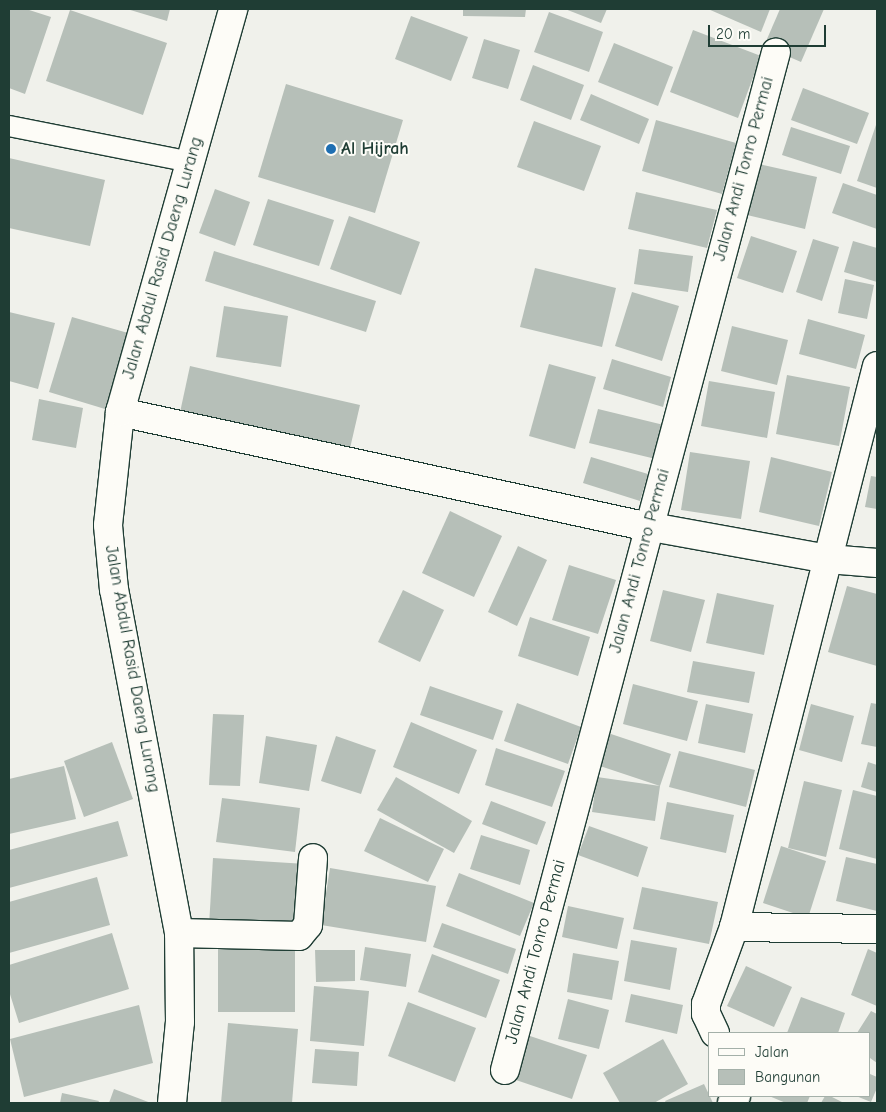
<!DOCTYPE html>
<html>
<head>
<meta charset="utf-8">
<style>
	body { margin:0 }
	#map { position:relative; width:886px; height:1112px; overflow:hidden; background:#f0f1eb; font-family:"Comic Neue",sans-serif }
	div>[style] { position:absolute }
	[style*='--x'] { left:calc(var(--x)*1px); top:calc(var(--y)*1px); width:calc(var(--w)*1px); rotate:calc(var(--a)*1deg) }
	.building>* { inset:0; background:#b6bfb8 }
	.roads { filter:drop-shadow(1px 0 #1f3d34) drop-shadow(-1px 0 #1f3d34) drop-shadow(0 1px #1f3d34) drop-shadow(0 -1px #1f3d34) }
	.service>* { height:20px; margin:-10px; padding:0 10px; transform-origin:10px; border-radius:10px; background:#fdfcf7 }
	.minor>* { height:28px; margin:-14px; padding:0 14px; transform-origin:14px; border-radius:14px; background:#fdfcf7 }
	.tertiary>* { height:28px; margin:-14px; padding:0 14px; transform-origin:14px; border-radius:14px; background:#fdfcf7 }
	.dots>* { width:14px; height:14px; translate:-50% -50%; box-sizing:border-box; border:2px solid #fdfcf7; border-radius:50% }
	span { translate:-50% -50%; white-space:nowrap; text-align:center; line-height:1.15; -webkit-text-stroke:4px #fdfcf7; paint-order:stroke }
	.poi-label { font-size:18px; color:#1f3d34; font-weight:700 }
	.left { translate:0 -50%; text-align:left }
	.street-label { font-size:18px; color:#1f3d34 }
	.frame { position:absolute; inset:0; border:10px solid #1f3d34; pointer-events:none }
	.legend { position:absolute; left:708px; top:1032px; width:162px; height:65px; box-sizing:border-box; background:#fdfcf7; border:1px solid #a4b0a9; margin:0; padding:6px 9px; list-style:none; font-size:15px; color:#1f3d34 }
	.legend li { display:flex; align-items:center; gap:10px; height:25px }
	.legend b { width:25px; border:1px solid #a4b0a9 }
	.scale { position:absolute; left:708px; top:25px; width:118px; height:22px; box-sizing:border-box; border:2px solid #1f3d34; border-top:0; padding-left:6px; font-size:15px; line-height:18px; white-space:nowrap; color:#1f3d34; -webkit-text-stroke:4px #fdfcf7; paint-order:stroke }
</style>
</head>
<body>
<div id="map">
	<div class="building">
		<i style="clip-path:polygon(9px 9px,26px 9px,51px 17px,25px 94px,9px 88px)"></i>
		<i style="clip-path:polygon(127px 9px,170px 9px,167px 21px)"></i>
		<i style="clip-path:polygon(463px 9px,526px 9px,525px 17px,463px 16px)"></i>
		<i style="clip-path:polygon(565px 9px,607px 9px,601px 23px)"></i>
		<i style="clip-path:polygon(708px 9px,770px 9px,761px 32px)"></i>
		<i style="clip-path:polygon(780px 9px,824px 9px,801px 62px,764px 46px)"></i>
		<i style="clip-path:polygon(70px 10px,167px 43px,143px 115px,46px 81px)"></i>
		<i style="clip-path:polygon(549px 12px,603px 32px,589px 72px,534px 52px)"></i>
		<i style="clip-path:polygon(411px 16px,468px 37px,451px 81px,395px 59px)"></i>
		<i style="clip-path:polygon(693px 30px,761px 56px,738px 118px,670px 92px)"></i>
		<i style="clip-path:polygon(484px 39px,520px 50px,508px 89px,472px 78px)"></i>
		<i style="clip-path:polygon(614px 43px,673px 67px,658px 106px,598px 82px)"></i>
		<i style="clip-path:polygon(533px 65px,584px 85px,571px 120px,520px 100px)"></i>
		<i style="clip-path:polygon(286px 84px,403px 120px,375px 213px,258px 177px)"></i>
		<i style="clip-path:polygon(803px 88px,869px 113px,857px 144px,791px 120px)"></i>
		<i style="clip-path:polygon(591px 94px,649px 119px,639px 144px,580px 120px)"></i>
		<i style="clip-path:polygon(656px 120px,736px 143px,722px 194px,642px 171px)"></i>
		<i style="clip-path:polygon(534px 121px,601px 146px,584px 191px,517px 167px)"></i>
		<i style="clip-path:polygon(877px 122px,877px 188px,857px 181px)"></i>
		<i style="clip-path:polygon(791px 127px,850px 146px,841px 174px,782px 155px)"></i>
		<i style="clip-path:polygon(9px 158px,105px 180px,90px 246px,9px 228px)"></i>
		<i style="clip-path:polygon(759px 164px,817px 177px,805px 229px,747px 215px)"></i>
		<i style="clip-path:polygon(843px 183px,877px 195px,877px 229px,832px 213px)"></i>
		<i style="clip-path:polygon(215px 189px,250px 202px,235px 246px,199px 233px)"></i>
		<i style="clip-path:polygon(636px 192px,717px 210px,707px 248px,628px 229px)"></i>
		<i style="clip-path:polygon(268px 199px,334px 220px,319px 266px,253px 245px)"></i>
		<i style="clip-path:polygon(349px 216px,420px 242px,401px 295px,330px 269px)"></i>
		<i style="clip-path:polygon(751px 236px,797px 251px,783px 293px,737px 278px)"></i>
		<i style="clip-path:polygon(813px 239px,839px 247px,822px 301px,796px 292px)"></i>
		<i style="clip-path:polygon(853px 241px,877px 248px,877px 282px,844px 272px)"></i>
		<i style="clip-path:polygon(639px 249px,693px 256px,688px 292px,634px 284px)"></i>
		<i style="clip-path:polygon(214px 251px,376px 301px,366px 332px,205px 281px)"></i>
		<i style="clip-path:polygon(535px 268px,616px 288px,602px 347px,520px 327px)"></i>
		<i style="clip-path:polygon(845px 279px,874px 285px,867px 319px,838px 313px)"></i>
		<i style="clip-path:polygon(632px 292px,679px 306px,662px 361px,615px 346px)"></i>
		<i style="clip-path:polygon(224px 306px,288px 316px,281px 367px,216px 357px)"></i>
		<i style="clip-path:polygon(9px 312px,55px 323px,38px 389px,9px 381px)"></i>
		<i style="clip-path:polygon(72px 317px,128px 333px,105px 409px,49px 392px)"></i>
		<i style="clip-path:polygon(808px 319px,865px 335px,856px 369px,799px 354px)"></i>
		<i style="clip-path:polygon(732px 326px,788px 340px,777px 385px,721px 371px)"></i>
		<i style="clip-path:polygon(612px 359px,671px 377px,663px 407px,603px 389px)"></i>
		<i style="clip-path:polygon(549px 364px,596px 377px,575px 449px,529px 436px)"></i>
		<i style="clip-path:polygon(190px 366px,360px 405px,348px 457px,179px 417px)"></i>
		<i style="clip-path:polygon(787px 375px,850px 387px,839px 446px,776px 434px)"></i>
		<i style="clip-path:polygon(709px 381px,775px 392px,767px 438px,701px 426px)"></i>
		<i style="clip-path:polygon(39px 399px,83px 408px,76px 448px,32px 440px)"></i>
		<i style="clip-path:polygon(598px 409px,668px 426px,660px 460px,589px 443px)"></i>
		<i style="clip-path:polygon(690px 452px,750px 461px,741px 519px,681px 510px)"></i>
		<i style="clip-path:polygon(591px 457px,648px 474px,640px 501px,583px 483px)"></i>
		<i style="clip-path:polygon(771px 457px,832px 472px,819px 526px,759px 512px)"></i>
		<i style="clip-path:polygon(871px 476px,877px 477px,877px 509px,865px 507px)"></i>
		<i style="clip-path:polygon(450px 511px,502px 536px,474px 597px,422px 573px)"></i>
		<i style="clip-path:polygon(518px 546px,547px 560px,517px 626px,488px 612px)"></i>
		<i style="clip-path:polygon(569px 565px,616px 580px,598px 634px,552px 620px)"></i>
		<i style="clip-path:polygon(847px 586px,877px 594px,877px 666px,828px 652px)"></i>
		<i style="clip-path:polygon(403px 590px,444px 610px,420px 662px,378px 642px)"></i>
		<i style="clip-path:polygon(663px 590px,705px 600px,691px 652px,650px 641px)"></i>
		<i style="clip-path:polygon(717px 593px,774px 605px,764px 655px,706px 643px)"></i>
		<i style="clip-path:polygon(530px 617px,590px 637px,578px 676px,518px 656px)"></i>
		<i style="clip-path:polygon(693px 661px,755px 672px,749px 703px,687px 692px)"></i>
		<i style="clip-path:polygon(633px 684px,698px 701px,687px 741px,623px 724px)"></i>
		<i style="clip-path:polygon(430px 686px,503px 711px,493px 740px,420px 715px)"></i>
		<i style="clip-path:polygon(517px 703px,581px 727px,568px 764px,504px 741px)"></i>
		<i style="clip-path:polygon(871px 703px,877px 704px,877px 747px,861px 744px)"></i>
		<i style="clip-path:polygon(706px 704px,753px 714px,745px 753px,698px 743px)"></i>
		<i style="clip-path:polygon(811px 704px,854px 716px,842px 762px,799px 750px)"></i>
		<i style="clip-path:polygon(213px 714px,244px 715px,240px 786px,209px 785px)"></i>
		<i style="clip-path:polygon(411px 722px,477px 750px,459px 794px,393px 767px)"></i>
		<i style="clip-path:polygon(608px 733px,671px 754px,660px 786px,655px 821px,592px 812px,597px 777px,660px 786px,597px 765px)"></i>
		<i style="clip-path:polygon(266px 736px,317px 745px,309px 791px,259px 783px)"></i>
		<i style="clip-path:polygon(336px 736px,376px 750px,361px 794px,321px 781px)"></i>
		<i style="clip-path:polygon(112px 742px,133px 799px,84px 817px,64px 761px)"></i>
		<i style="clip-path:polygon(496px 748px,565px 771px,552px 807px,485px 785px)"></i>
		<i style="clip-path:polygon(679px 751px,755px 770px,746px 807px,669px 787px)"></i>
		<i style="clip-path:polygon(868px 762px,877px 765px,877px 792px,861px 787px)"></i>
		<i style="clip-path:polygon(64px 766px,76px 819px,9px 834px,9px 779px)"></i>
		<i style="clip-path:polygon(396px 777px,472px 821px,454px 853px,377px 810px)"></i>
		<i style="clip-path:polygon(804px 781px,842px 790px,826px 857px,788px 848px)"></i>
		<i style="clip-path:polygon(853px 790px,877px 796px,877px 859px,839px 849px)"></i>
		<i style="clip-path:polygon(222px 798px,300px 808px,295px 852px,216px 842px)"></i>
		<i style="clip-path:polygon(491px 801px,546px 822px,537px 845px,482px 824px)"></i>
		<i style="clip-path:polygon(667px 802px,734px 815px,726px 853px,660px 839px)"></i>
		<i style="clip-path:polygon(380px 818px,444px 849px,428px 882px,364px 851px)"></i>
		<i style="clip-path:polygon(118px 821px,128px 856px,9px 888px,9px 850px)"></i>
		<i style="clip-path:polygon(589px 826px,648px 847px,638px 877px,578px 855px)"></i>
		<i style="clip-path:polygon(481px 835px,530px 850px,520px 885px,470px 869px)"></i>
		<i style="clip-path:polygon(781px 846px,826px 861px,808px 918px,763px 903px)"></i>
		<i style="clip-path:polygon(846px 857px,877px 864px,877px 911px,836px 901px)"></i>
		<i style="clip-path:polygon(213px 858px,306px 864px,302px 931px,209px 926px)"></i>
		<i style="clip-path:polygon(330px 868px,436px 886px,426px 942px,321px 925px)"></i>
		<i style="clip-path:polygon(459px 873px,534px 903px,520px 936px,446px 906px)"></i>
		<i style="clip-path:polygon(97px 877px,110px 925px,9px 953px,9px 902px)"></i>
		<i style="clip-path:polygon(642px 887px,718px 902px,709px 944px,633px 929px)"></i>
		<i style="clip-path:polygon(568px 906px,624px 918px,617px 949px,562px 937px)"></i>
		<i style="clip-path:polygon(442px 923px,516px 949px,508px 974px,433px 947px)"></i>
		<i style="clip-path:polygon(112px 933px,129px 989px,19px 1023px,9px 991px,9px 965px)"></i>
		<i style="clip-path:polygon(631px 940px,677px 948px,670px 990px,624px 981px)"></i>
		<i style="clip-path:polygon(218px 946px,295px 946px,295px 1012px,218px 1012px)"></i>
		<i style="clip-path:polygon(365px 947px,411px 954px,406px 987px,360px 980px)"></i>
		<i style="clip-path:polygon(868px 949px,877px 953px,877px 1006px,851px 995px)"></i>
		<i style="clip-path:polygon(315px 950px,355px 950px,355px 981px,316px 982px)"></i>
		<i style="clip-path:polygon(573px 953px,619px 961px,612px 1000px,567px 992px)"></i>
		<i style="clip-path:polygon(432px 954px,500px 980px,486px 1018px,418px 992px)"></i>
		<i style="clip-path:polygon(746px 966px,792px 987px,774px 1027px,727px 1006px)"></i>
		<i style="clip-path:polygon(314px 986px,369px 991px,364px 1046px,310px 1041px)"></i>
		<i style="clip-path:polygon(631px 994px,683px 1005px,677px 1034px,625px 1022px)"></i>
		<i style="clip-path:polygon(801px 997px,845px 1013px,838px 1033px,787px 1033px)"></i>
		<i style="clip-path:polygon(568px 999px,609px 1010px,599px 1049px,558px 1039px)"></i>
		<i style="clip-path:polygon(408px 1002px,476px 1028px,455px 1082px,388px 1056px)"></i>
		<i style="clip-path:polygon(139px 1005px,153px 1063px,24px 1097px,10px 1039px)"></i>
		<i style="clip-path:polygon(871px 1011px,877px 1014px,877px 1063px,870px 1058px,870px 1033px,857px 1033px)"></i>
		<i style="clip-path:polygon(228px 1023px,298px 1029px,292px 1103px,221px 1103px)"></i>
		<i style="clip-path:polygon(527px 1035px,587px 1055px,572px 1099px,513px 1079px)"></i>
		<i style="clip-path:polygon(663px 1039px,688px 1084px,654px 1103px,620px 1103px,603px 1073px)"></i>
		<i style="clip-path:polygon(315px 1049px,359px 1052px,357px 1086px,312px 1083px)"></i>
		<i style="clip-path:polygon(870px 1074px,877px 1077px,877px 1088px,871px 1102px,856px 1096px,870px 1096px)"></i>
		<i style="clip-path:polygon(704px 1084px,713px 1103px,666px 1103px,665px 1101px)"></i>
		<i style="clip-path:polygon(114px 1089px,151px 1103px,109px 1103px)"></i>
		<i style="clip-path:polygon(62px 1093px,99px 1101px,98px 1103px,60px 1103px)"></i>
		<i style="clip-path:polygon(769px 1096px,810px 1096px,807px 1103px,786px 1103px)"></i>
		<i style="clip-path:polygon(825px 1096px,830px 1096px,844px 1103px,821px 1103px)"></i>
	</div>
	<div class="roads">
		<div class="service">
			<i style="--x:9;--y:126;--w:185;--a:11.2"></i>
		</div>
		<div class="minor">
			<i style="--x:120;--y:412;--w:527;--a:12.27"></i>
			<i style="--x:635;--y:524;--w:196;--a:10.3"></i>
			<i style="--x:828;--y:559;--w:49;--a:4.7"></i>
			<i style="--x:734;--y:927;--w:143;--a:0.8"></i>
			<i style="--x:179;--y:933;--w:120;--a:1.4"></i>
			<i style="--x:299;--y:936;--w:14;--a:-51"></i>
			<i style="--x:308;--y:925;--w:67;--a:-85.7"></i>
			<i style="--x:715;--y:1033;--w:21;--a:-115"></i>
			<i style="--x:706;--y:1014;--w:10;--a:-90"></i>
			<i style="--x:706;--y:1004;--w:82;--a:-70"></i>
			<i style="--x:734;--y:927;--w:579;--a:-75.7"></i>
			<i style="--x:505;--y:1070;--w:1053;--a:-75.09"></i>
			<i style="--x:732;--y:1103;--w:8;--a:-60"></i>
		</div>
		<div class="tertiary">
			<i style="--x:172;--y:1103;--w:81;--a:-84.4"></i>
			<i style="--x:180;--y:1022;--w:89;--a:-90.6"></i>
			<i style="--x:179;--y:933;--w:349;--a:-100.7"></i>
			<i style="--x:114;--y:590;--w:65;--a:-95.3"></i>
			<i style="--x:108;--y:525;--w:114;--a:-83.9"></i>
			<i style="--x:120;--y:412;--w:419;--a:-74.3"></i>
		</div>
	</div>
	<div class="dots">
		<i style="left:331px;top:149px;background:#1f6fb2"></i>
	</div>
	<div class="poi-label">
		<span class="left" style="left:341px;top:149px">Al Hijrah</span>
	</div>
	<div class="street-label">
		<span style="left:744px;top:169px;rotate:-75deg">Jalan Andi Tonro Permai</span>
		<span style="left:163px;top:258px;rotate:-74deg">Jalan Abdul Rasid Daeng Lurang</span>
		<span style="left:640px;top:561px;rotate:-75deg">Jalan Andi Tonro Permai</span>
		<span style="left:132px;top:669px;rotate:80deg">Jalan Abdul Rasid Daeng Lurang</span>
		<span style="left:536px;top:952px;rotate:-75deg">Jalan Andi Tonro Permai</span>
	</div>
	<div class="frame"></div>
	<ul class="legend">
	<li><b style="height:6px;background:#fdfcf7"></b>Jalan</li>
	<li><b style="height:14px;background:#b6bfb8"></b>Bangunan</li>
	</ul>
	<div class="scale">20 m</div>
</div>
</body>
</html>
